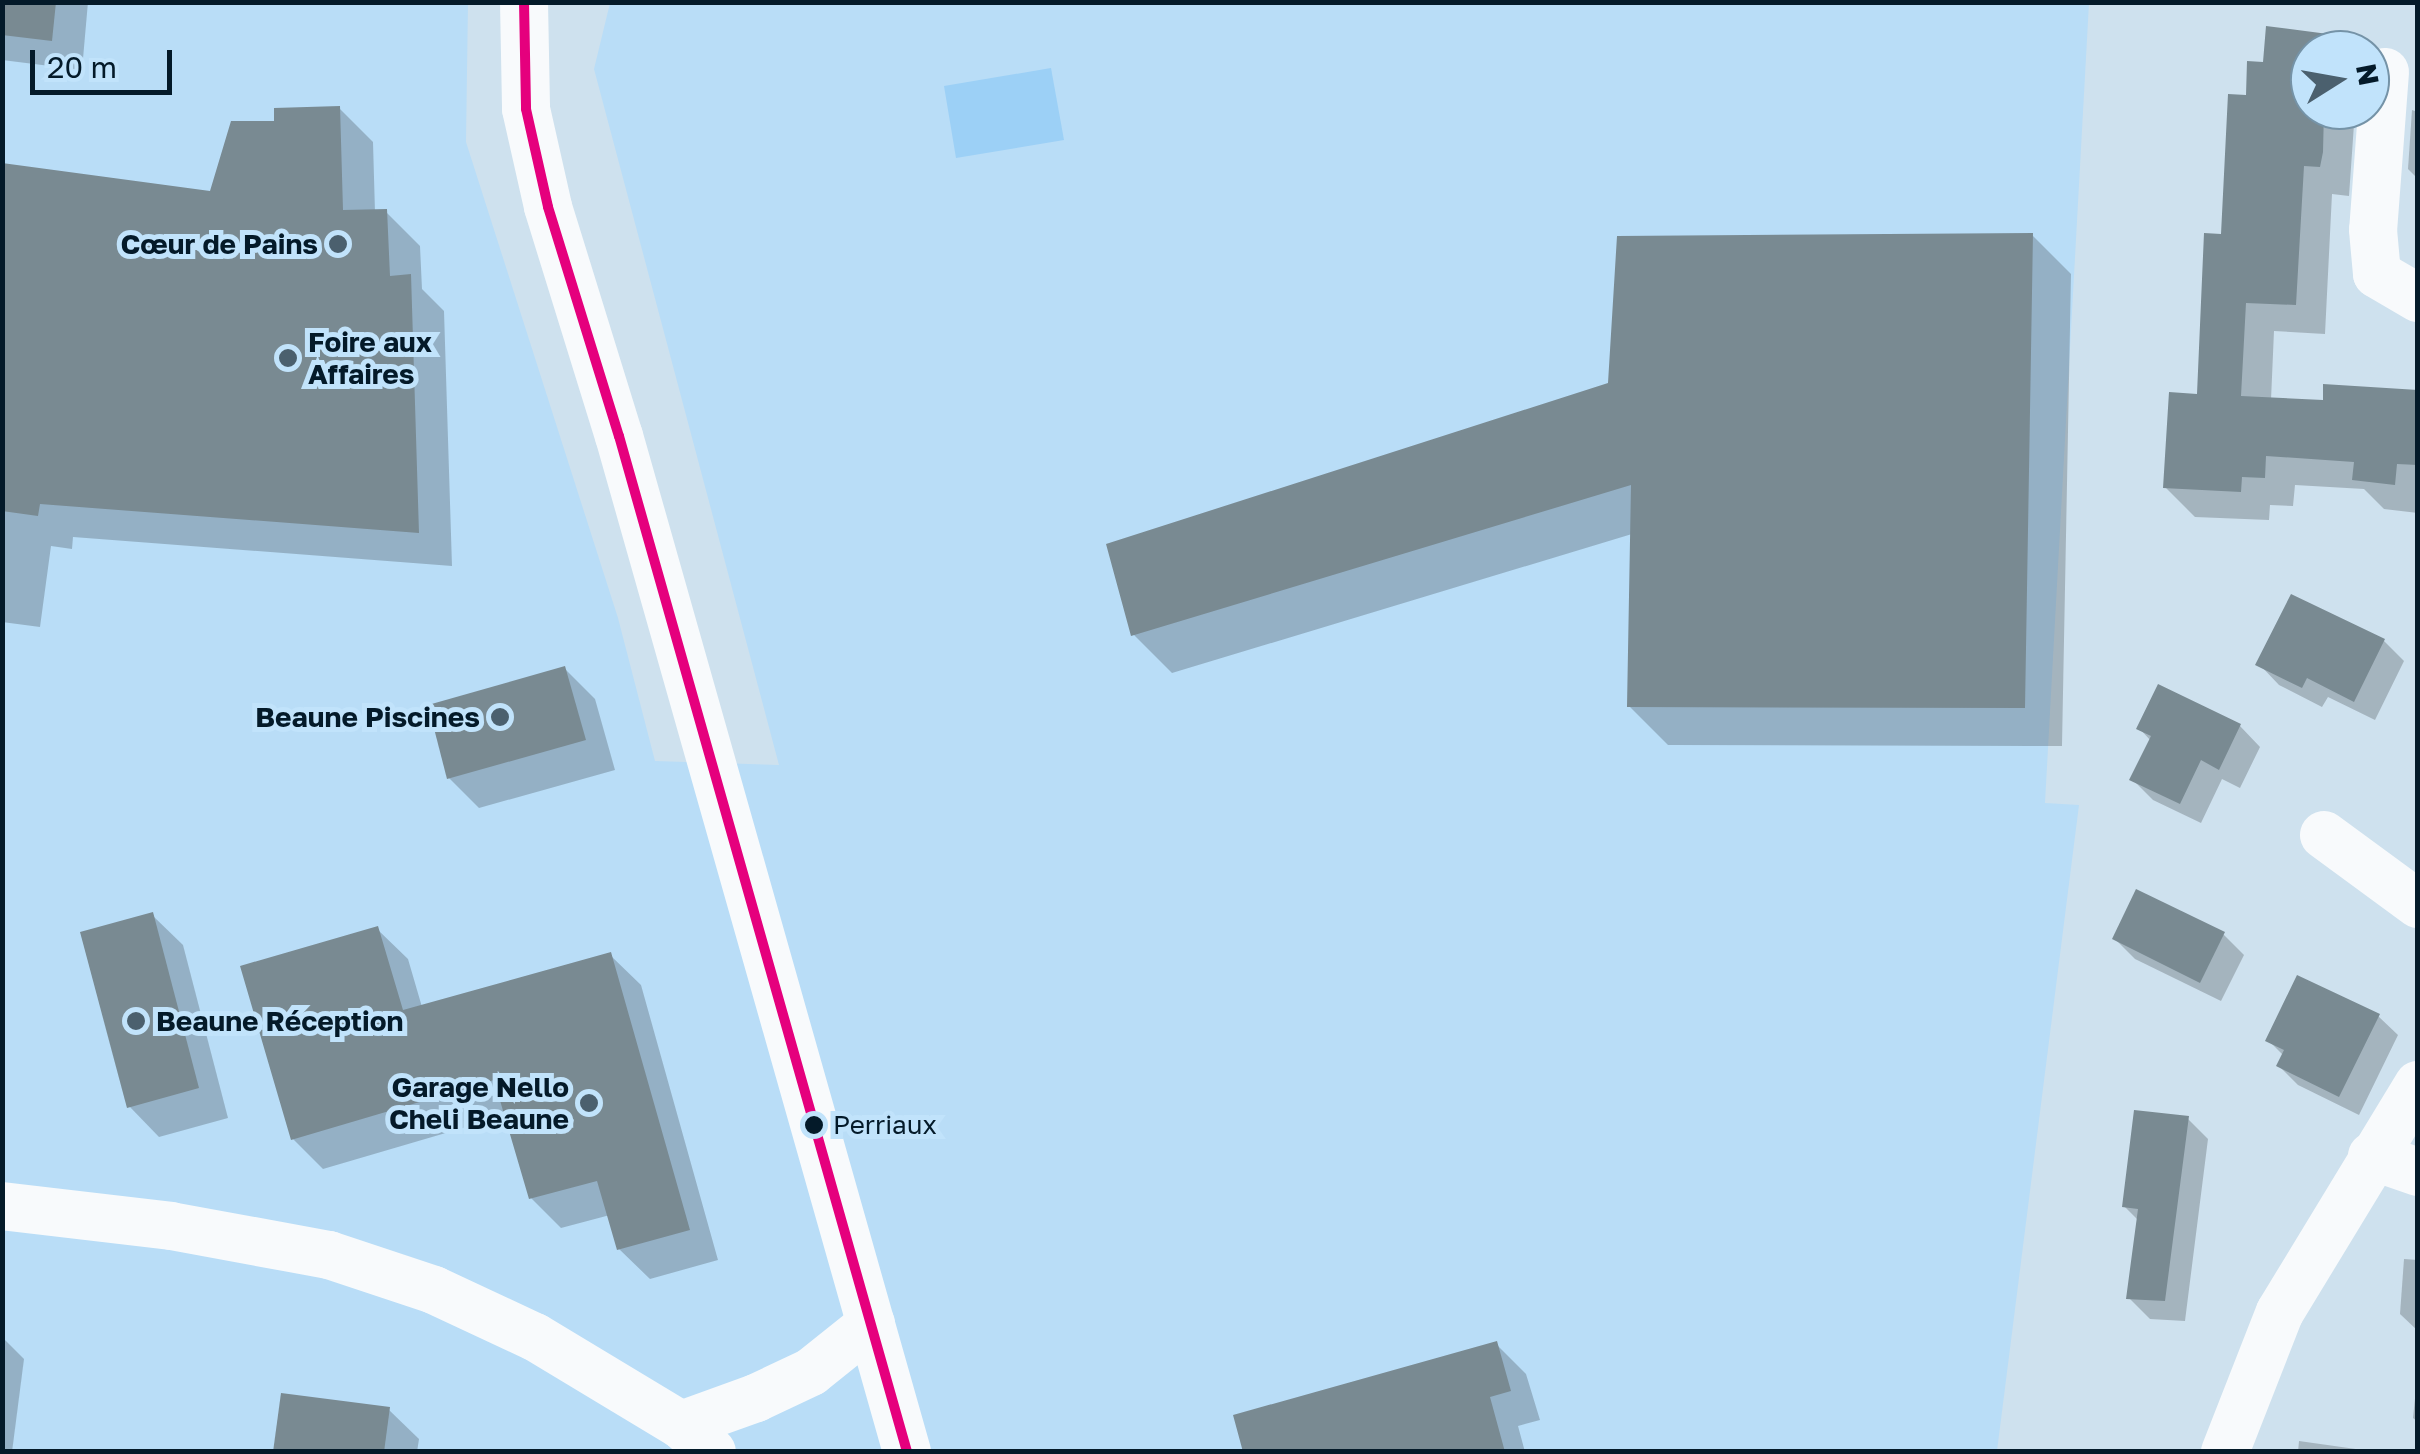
<!DOCTYPE html>
<html>
<head>
<meta charset="utf-8">
<style>
	body { margin:0 }
	#map { position:relative; width:2420px; height:1454px; overflow:hidden; background:#cee1ee; font-family:"Golos Text",sans-serif }
	div>[style] { position:absolute }
	[style*='--x'] { left:calc(var(--x)*1px); top:calc(var(--y)*1px); width:calc(var(--w)*1px); rotate:calc(var(--a)*1deg) }
	.built>* { inset:0; background:#b9ddf7 }
	.water>* { inset:0; background:#9cd0f6 }
	.shadow>* { inset:0; background:#0003 }
	.building>* { inset:0; background:#798a92 }
	.minor>* { height:48px; margin:-24px; padding:0 24px; transform-origin:24px; border-radius:24px; background:#f8fafc }
	.bus-1>* { height:10px; margin:-5px; padding:0 5px; transform-origin:5px; border-radius:5px; background:#e5007d }
	.dots>* { width:28px; height:28px; translate:-50% -50%; box-sizing:border-box; border:5px solid #c1e3fb; border-radius:50% }
	span { translate:-50% -50%; white-space:nowrap; text-align:center; line-height:1.15; -webkit-text-stroke:10px #c1e3fb; paint-order:stroke }
	.bus-label { font-size:26px; color:#041a29 }
	.left { translate:0 -50%; text-align:left }
	.poi-label { font-size:28px; color:#041a29; font-weight:700 }
	.right { translate:-100% -50%; text-align:right }
	.frame { position:absolute; inset:0; border:5px solid #041a29; pointer-events:none }
	.north { position:absolute; left:2290px; top:30px; width:100px; height:100px; box-sizing:border-box; background:#c1e3fb; border:2px solid #7593a7; border-radius:50%; rotate:79deg; font-size:28px; font-weight:700; line-height:40px; text-align:center; color:#041a29 }
	.north::after { content:''; display:block; margin:auto; width:35px; height:45px; background:#4b606e; clip-path:polygon(50% 0,100% 100%,50% 72%,0 100%) }
	.scale { position:absolute; left:30px; top:50px; width:142px; height:45px; box-sizing:border-box; border:5px solid #041a29; border-top:0; padding-left:12px; font-size:30px; line-height:35px; white-space:nowrap; color:#041a29; -webkit-text-stroke:8px #c1e3fb; paint-order:stroke }
</style>
</head>
<body>
<div id="map">
	<div class="built">
		<i style="clip-path:polygon(3px 3px,468px 3px,466px 142px,618px 618px,655px 761px,779px 765px,594px 69px,610px 3px,2089px 3px,2045px 803px,2079px 805px,1997px 1451px,3px 1452px)"></i>
	</div>
	<div class="water">
		<i style="clip-path:polygon(1051px 68px,1064px 140px,956px 158px,944px 86px)"></i>
	</div>
	<div class="shadow">
		<i style="clip-path:polygon(2px 2px,88px 2px,82px 70px,2px 60px)"></i>
		<i style="clip-path:polygon(2327px 36px,2341px 50px,2310px 50px,2310px 110px,2355px 110px,2349px 196px,2332px 194px,2325px 334px,2274px 331px,2271px 400px,2325px 402px,2418px 391px,2418px 513px,2384px 509px,2364px 489px,2295px 485px,2293px 506px,2270px 505px,2269px 520px,2195px 517px,2165px 487px,2200px 396px,2248px 98px,2266px 65px)"></i>
		<i style="clip-path:polygon(339px 108px,373px 142px,375px 212px,386px 212px,420px 246px,422px 289px,444px 311px,452px 566px,73px 537px,72px 549px,51px 546px,40px 627px,2px 622px,2px 166px,212px 194px,277px 123px)"></i>
		<i style="clip-path:polygon(2412px 110px,2418px 112px,2418px 179px,2408px 169px)"></i>
		<i style="clip-path:polygon(2032px 235px,2071px 274px,2062px 746px,1668px 745px,1629px 706px,1632px 534px,1172px 673px,1133px 634px,1611px 385px)"></i>
		<i style="clip-path:polygon(2384px 641px,2404px 661px,2375px 720px,2328px 697px,2322px 707px,2279px 685px,2259px 664px)"></i>
		<i style="clip-path:polygon(565px 669px,595px 699px,615px 770px,479px 808px,449px 778px)"></i>
		<i style="clip-path:polygon(2240px 726px,2260px 747px,2240px 788px,2222px 779px,2201px 823px,2153px 800px,2132px 779px,2151px 741px,2139px 728px)"></i>
		<i style="clip-path:polygon(152px 915px,183px 945px,228px 1118px,159px 1137px,129px 1106px)"></i>
		<i style="clip-path:polygon(377px 929px,408px 959px,422px 1007px,610px 955px,641px 985px,718px 1260px,650px 1279px,619px 1249px,610px 1215px,561px 1228px,531px 1198px,507px 1115px,323px 1169px,293px 1139px)"></i>
		<i style="clip-path:polygon(2223px 934px,2244px 955px,2221px 1001px,2135px 959px,2115px 939px)"></i>
		<i style="clip-path:polygon(2378px 1016px,2398px 1035px,2359px 1115px,2298px 1085px,2279px 1066px,2284px 1056px,2268px 1040px)"></i>
		<i style="clip-path:polygon(2188px 1119px,2208px 1139px,2185px 1321px,2150px 1319px,2129px 1298px,2139px 1221px,2124px 1206px)"></i>
		<i style="clip-path:polygon(2404px 1259px,2418px 1260px,2418px 1331px,2400px 1314px)"></i>
		<i style="clip-path:polygon(2px 1337px,24px 1359px,12px 1452px,2px 1452px)"></i>
		<i style="clip-path:polygon(1496px 1344px,1526px 1374px,1540px 1420px,1518px 1426px,1525px 1452px,1245px 1452px)"></i>
		<i style="clip-path:polygon(2418px 1369px,2418px 1422px,2413px 1418px)"></i>
		<i style="clip-path:polygon(388px 1409px,419px 1439px,417px 1452px,276px 1452px)"></i>
		<i style="clip-path:polygon(2299px 1441px,2377px 1452px,2298px 1452px)"></i>
	</div>
	<div class="building">
		<i style="clip-path:polygon(2px 2px,56px 2px,52px 41px,2px 35px)"></i>
		<i style="clip-path:polygon(2266px 26px,2328px 34px,2327px 50px,2310px 50px,2310px 110px,2324px 110px,2323px 152px,2320px 167px,2304px 166px,2296px 305px,2246px 303px,2241px 396px,2323px 400px,2323px 384px,2418px 390px,2418px 465px,2397px 464px,2395px 485px,2352px 480px,2354px 462px,2266px 456px,2265px 478px,2242px 477px,2241px 492px,2163px 488px,2169px 392px,2197px 394px,2204px 233px,2221px 234px,2228px 94px,2246px 95px,2247px 61px,2263px 62px)"></i>
		<i style="clip-path:polygon(340px 106px,343px 210px,387px 209px,390px 276px,411px 274px,419px 533px,40px 504px,38px 516px,2px 511px,2px 163px,210px 191px,231px 121px,274px 121px,274px 108px)"></i>
		<i style="clip-path:polygon(2033px 233px,2025px 708px,1627px 707px,1631px 485px,1131px 636px,1106px 544px,1608px 383px,1617px 236px)"></i>
		<i style="clip-path:polygon(2291px 594px,2385px 639px,2354px 702px,2307px 678px,2302px 688px,2255px 665px)"></i>
		<i style="clip-path:polygon(565px 666px,586px 740px,447px 779px,428px 705px)"></i>
		<i style="clip-path:polygon(2158px 684px,2241px 724px,2219px 770px,2201px 760px,2180px 804px,2129px 780px,2151px 736px,2136px 729px)"></i>
		<i style="clip-path:polygon(2136px 889px,2225px 932px,2200px 983px,2112px 939px)"></i>
		<i style="clip-path:polygon(153px 912px,199px 1088px,127px 1108px,80px 932px)"></i>
		<i style="clip-path:polygon(378px 926px,403px 1010px,611px 952px,690px 1230px,617px 1250px,597px 1181px,529px 1199px,494px 1080px,291px 1140px,240px 966px)"></i>
		<i style="clip-path:polygon(2297px 975px,2380px 1014px,2339px 1097px,2276px 1066px,2284px 1050px,2265px 1041px)"></i>
		<i style="clip-path:polygon(2134px 1110px,2189px 1116px,2165px 1301px,2126px 1299px,2138px 1209px,2122px 1207px)"></i>
		<i style="clip-path:polygon(1497px 1341px,1511px 1391px,1490px 1397px,1505px 1452px,1243px 1452px,1233px 1415px)"></i>
		<i style="clip-path:polygon(281px 1393px,390px 1407px,384px 1452px,273px 1452px)"></i>
	</div>
	<div class="minor">
		<i style="--x:524;--y:2;--w:107;--a:88.9"></i>
		<i style="--x:526;--y:109;--w:100;--a:77.3"></i>
		<i style="--x:548;--y:207;--w:240;--a:72.8"></i>
		<i style="--x:619;--y:436;--w:1056;--a:74.17"></i>
		<i style="--x:2385;--y:72;--w:158;--a:94.3"></i>
		<i style="--x:2373;--y:230;--w:44;--a:84.8"></i>
		<i style="--x:2377;--y:274;--w:48;--a:30.3"></i>
		<i style="--x:2324;--y:835;--w:117;--a:36.3"></i>
		<i style="--x:2372;--y:1156;--w:49;--a:19.2"></i>
		<i style="--x:2;--y:1206;--w:170;--a:6.7"></i>
		<i style="--x:171;--y:1226;--w:161;--a:10.4"></i>
		<i style="--x:329;--y:1255;--w:111;--a:18.4"></i>
		<i style="--x:434;--y:1290;--w:111;--a:25"></i>
		<i style="--x:535;--y:1337;--w:170;--a:31.1"></i>
		<i style="--x:681;--y:1425;--w:41;--a:41.1"></i>
		<i style="--x:681;--y:1425;--w:80;--a:-19.8"></i>
		<i style="--x:756;--y:1398;--w:61;--a:-25.3"></i>
		<i style="--x:811;--y:1372;--w:77;--a:-38.7"></i>
		<i style="--x:2225;--y:1452;--w:150;--a:-68.6"></i>
		<i style="--x:2280;--y:1312;--w:266;--a:-58.7"></i>
	</div>
	<div class="bus-1">
		<i style="--x:524;--y:2;--w:107;--a:88.9"></i>
		<i style="--x:526;--y:109;--w:100;--a:77.3"></i>
		<i style="--x:548;--y:207;--w:240;--a:72.8"></i>
		<i style="--x:619;--y:436;--w:1056;--a:74.17"></i>
	</div>
	<div class="dots">
		<i style="left:338px;top:244px;background:#4b606e"></i>
		<i style="left:288px;top:358px;background:#4b606e"></i>
		<i style="left:500px;top:717px;background:#4b606e"></i>
		<i style="left:136px;top:1021px;background:#4b606e"></i>
		<i style="left:589px;top:1103px;background:#4b606e"></i>
		<i style="left:814px;top:1125px;background:#041a29"></i>
	</div>
	<div class="bus-label">
		<span class="left" style="left:833px;top:1125px">Perriaux</span>
	</div>
	<div class="poi-label">
		<span class="right" style="left:318px;top:244px">Cœur de Pains</span>
		<span class="left" style="left:308px;top:358px">Foire aux<br>Affaires</span>
		<span class="right" style="left:480px;top:717px">Beaune Piscines</span>
		<span class="left" style="left:156px;top:1021px">Beaune Réception</span>
		<span class="right" style="left:569px;top:1103px">Garage Nello<br>Cheli Beaune</span>
	</div>
	<div class="frame"></div>
	<div class="north">N</div>
	<div class="scale">20 m</div>
</div>
</body>
</html>
